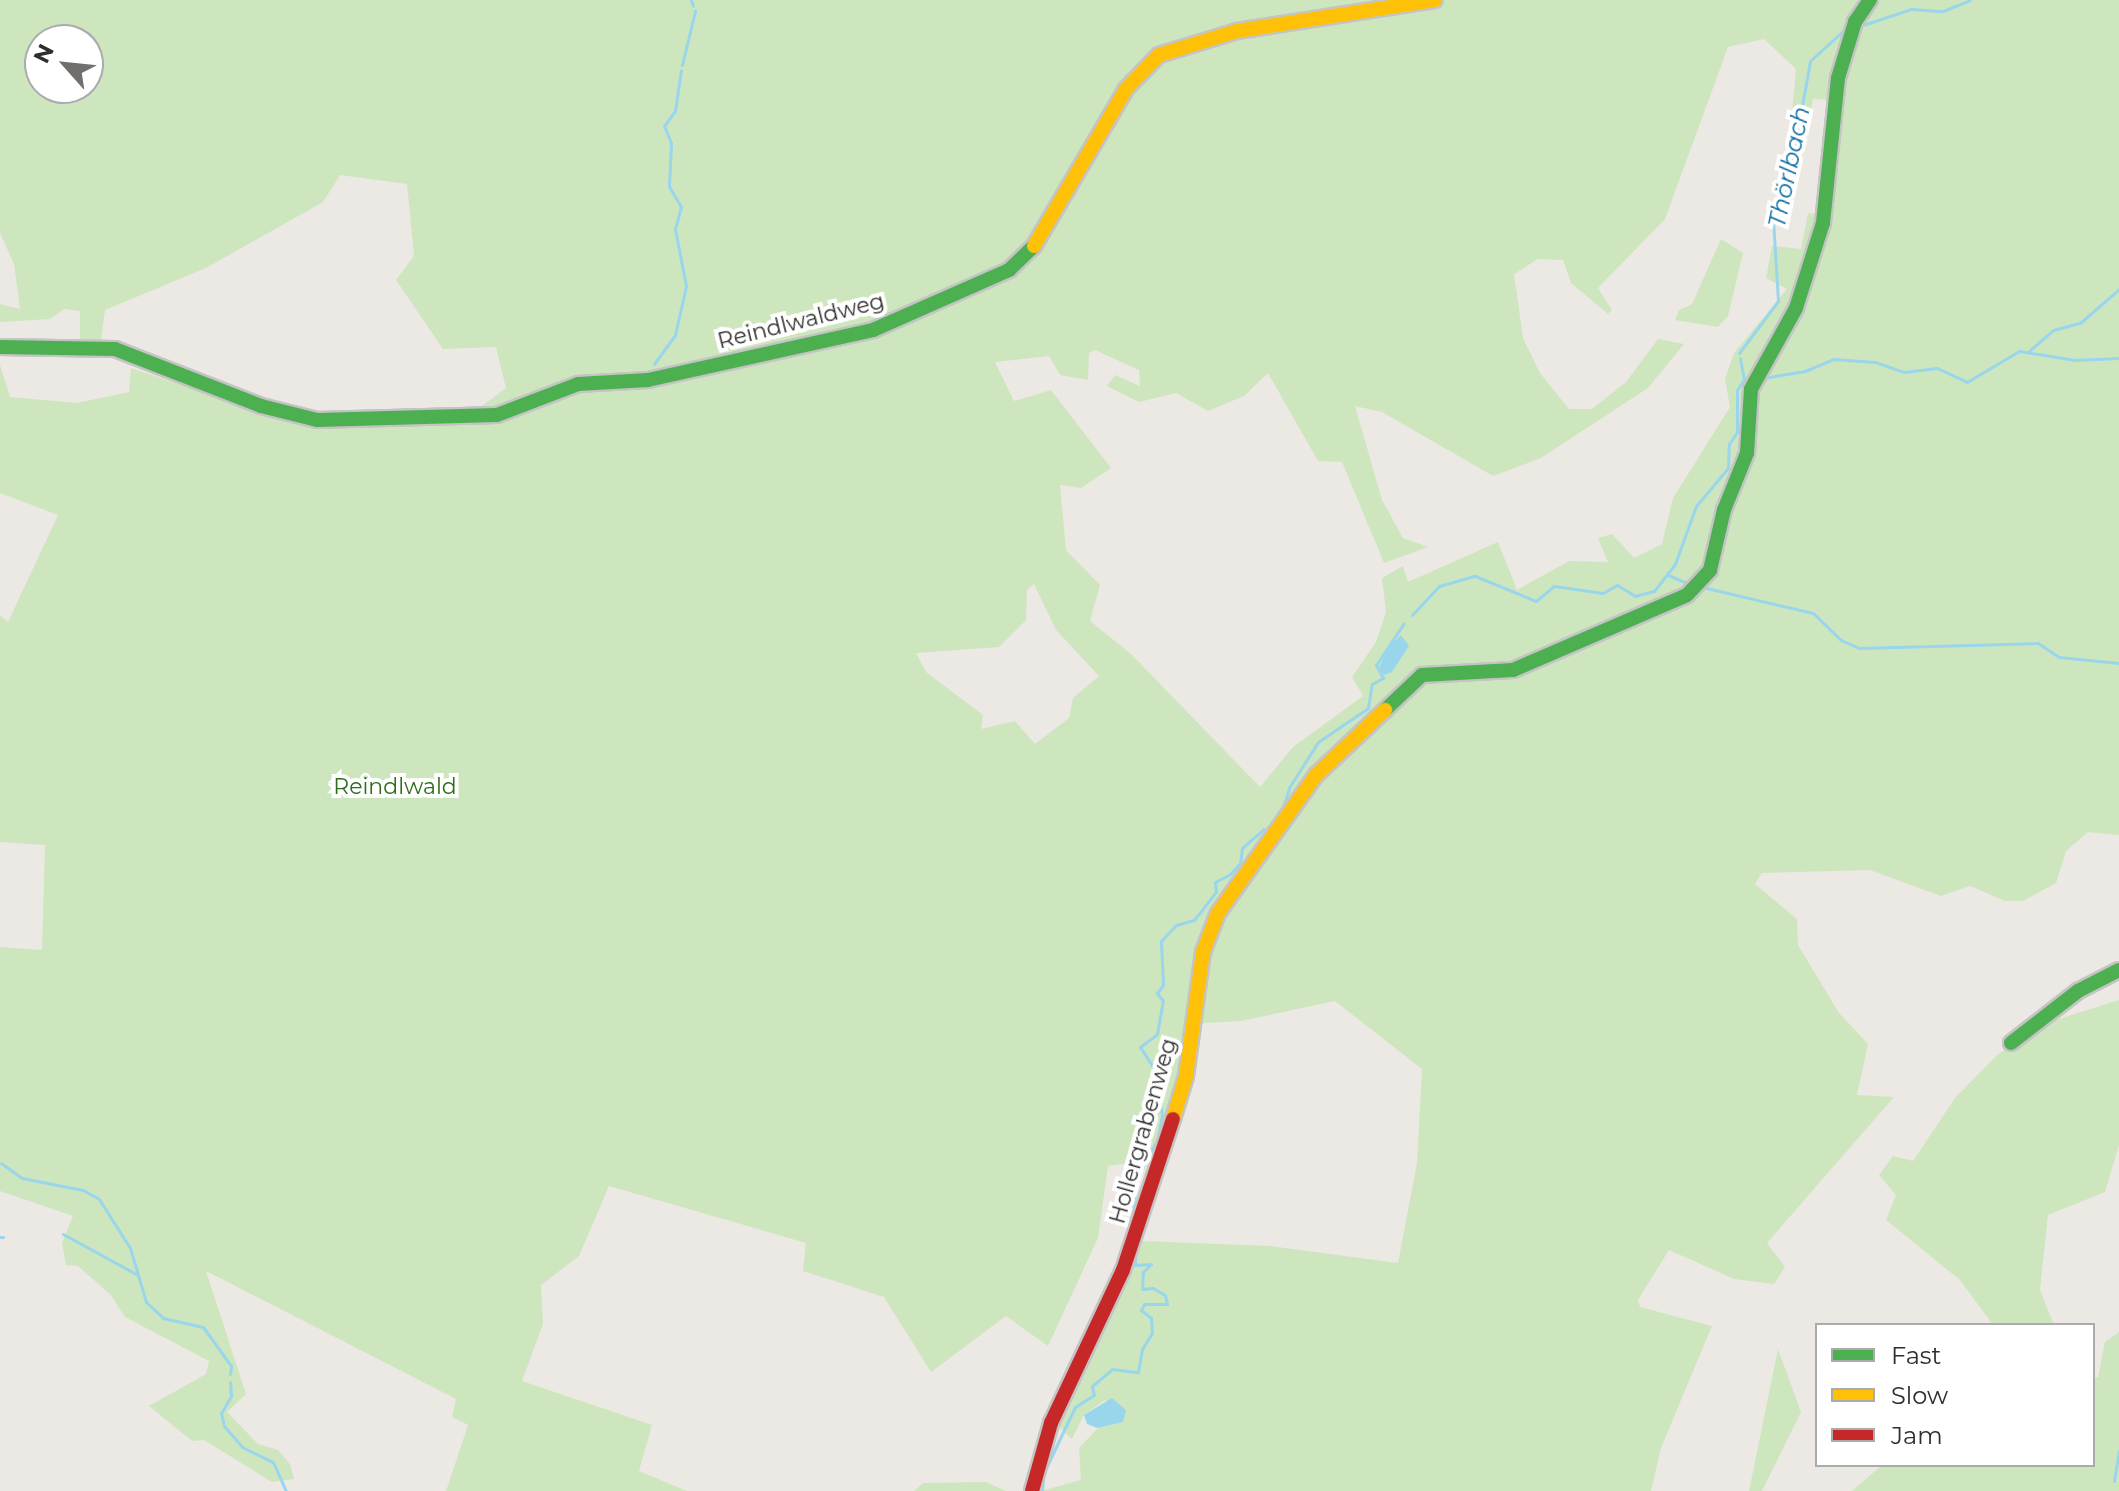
<!DOCTYPE html>
<html>
<head>
<meta charset="utf-8">
<style>
	body { margin:0 }
	#map { position:relative; width:2119px; height:1491px; overflow:hidden; background:#ece8e4; font-family:Montserrat,sans-serif }
	div>[style] { position:absolute }
	[style*='--x'] { left:calc(var(--x)*1px); top:calc(var(--y)*1px); width:calc(var(--w)*1px); rotate:calc(var(--a)*1deg) }
	.green>* { inset:0; background:#cee6be }
	.water>* { inset:0; background:#99d6ec }
	.stream>* { height:3px; margin:-1.5px; padding:0 1.5px; transform-origin:1.5px; border-radius:1.5px; background:#99d6ec }
	.roads { filter:drop-shadow(2px 0 #c5c4c5) drop-shadow(-2px 0 #c5c4c5) drop-shadow(0 2px #c5c4c5) drop-shadow(0 -2px #c5c4c5) }
	.fast>* { height:14px; margin:-7px; padding:0 7px; transform-origin:7px; border-radius:7px; background:#4caf50 }
	.slow>* { height:14px; margin:-7px; padding:0 7px; transform-origin:7px; border-radius:7px; background:#ffc107 }
	.jam>* { height:14px; margin:-7px; padding:0 7px; transform-origin:7px; border-radius:7px; background:#c62828 }
	span { translate:-50% -50%; white-space:nowrap; text-align:center; line-height:1.15; -webkit-text-stroke:8px #fff; paint-order:stroke }
	.street-label { font-size:22px; color:#2e2e2e }
	.park-label { font-size:22px; color:#2c6e1b }
	.water-label { font-size:24px; color:#0d6fa3; font-style:italic }
	.legend { position:absolute; left:1815px; top:1323px; width:280px; height:144px; box-sizing:border-box; background:#fff; border:2px solid #ababab; margin:0; padding:10px 14px; list-style:none; font-size:24px; color:#2e2e2e }
	.legend li { display:flex; align-items:center; gap:16px; height:40px }
	.legend b { width:40px; border:2px solid #ababab }
	.north { position:absolute; left:24px; top:24px; width:80px; height:80px; box-sizing:border-box; background:#fff; border:2px solid #ababab; border-radius:50%; rotate:297deg; font-size:22px; font-weight:700; line-height:32px; text-align:center; color:#2e2e2e }
	.north::after { content:''; display:block; margin:auto; width:28px; height:36px; background:#706f6e; clip-path:polygon(50% 0,100% 100%,50% 72%,0 100%) }
</style>
</head>
<body>
<div id="map">
	<div class="green">
		<i style="clip-path:polygon(evenodd,0 0,1864px 0,1831px 100px,1813px 99px,1804px 147px,1789px 145px,1796px 69px,1764px 39px,1728px 47px,1665px 219px,1598px 288px,1612px 310px,1608px 314px,1571px 283px,1563px 260px,1538px 259px,1514px 274px,1523px 338px,1540px 373px,1569px 409px,1592px 409px,1626px 382px,1658px 339px,1684px 344px,1648px 388px,1541px 458px,1493px 476px,1382px 412px,1355px 406px,1382px 500px,1403px 538px,1428px 547px,1384px 563px,1342px 462px,1318px 461px,1268px 373px,1244px 396px,1208px 411px,1176px 393px,1139px 402px,1107px 386px,1115px 375px,1140px 386px,1139px 370px,1095px 350px,1089px 353px,1088px 380px,1060px 375px,1049px 356px,995px 362px,1014px 401px,1051px 390px,1111px 468px,1081px 488px,1060px 485px,1066px 550px,1100px 585px,1090px 621px,1131px 654px,1260px 787px,1293px 747px,1363px 696px,1352px 677px,1376px 642px,1386px 612px,1382px 578px,1403px 566px,1408px 582px,1498px 542px,1517px 590px,1569px 561px,1608px 562px,1598px 538px,1612px 534px,1634px 558px,1662px 544px,1673px 498px,1730px 407px,1725px 379px,1734px 353px,1787px 289px,1766px 278px,1772px 246px,1801px 249px,1808px 213px,1828px 216px,1843px 79px,1860px 23px,1872px 5px,1878px 0,2119px 0,2119px 835px,2088px 832px,2066px 851px,2056px 883px,2023px 901px,2005px 901px,1970px 886px,1941px 896px,1870px 870px,1762px 873px,1755px 884px,1797px 919px,1798px 945px,1839px 1013px,1868px 1044px,1857px 1095px,1894px 1097px,1767px 1243px,1785px 1267px,1774px 1284px,1734px 1279px,1669px 1250px,1638px 1300px,1640px 1307px,1712px 1326px,1661px 1448px,1651px 1491px,1041px 1491px,1081px 1480px,1079px 1448px,1100px 1426px,1123px 1422px,1105px 1400px,1084px 1415px,1072px 1439px,1057px 1425px,1142px 1241px,1270px 1246px,1398px 1263px,1417px 1163px,1422px 1069px,1335px 1001px,1241px 1021px,1186px 1024px,1175px 1088px,1152px 1160px,1108px 1166px,1098px 1238px,1048px 1346px,1006px 1316px,931px 1372px,884px 1297px,803px 1271px,806px 1243px,609px 1186px,579px 1256px,541px 1285px,543px 1324px,522px 1381px,652px 1425px,639px 1471px,687px 1491px,446px 1491px,468px 1425px,452px 1417px,456px 1399px,206px 1271px,246px 1394px,227px 1412px,258px 1444px,278px 1450px,290px 1464px,294px 1479px,272px 1482px,204px 1440px,192px 1441px,149px 1406px,206px 1374px,209px 1361px,125px 1317px,111px 1295px,78px 1266px,66px 1265px,62px 1243px,73px 1216px,0 1191px,0 947px,42px 950px,45px 845px,0 842px,0 615px,8px 622px,58px 515px,0 493px,0 365px,10px 397px,77px 403px,129px 392px,131px 368px,289px 421px,284px 407px,334px 415px,474px 412px,506px 388px,496px 347px,443px 349px,396px 280px,414px 256px,407px 184px,340px 175px,323px 202px,206px 268px,105px 310px,101px 340px,80px 343px,80px 311px,64px 309px,50px 319px,0 322px,0 304px,20px 309px,14px 264px,0 233px,0 0,40px 40px,88px 40px,88px 88px,40px 88px,40px 40px,0 0,1034px 584px,1056px 630px,1099px 676px,1073px 698px,1069px 718px,1035px 744px,1015px 721px,981px 729px,983px 715px,926px 672px,916px 653px,999px 647px,1026px 620px,1027px 590px,1034px 584px)"></i>
		<i style="clip-path:polygon(1721px 239px,1743px 253px,1728px 316px,1718px 327px,1675px 320px,1679px 310px,1692px 304px)"></i>
		<i style="clip-path:polygon(2119px 1000px,2119px 1145px,2105px 1192px,2048px 1215px,2040px 1290px,2054px 1325px,1993px 1325px,1960px 1280px,1886px 1220px,1896px 1195px,1879px 1175px,1893px 1156px,1913px 1161px,1955px 1098px,1996px 1056px,2040px 1025px)"></i>
		<i style="clip-path:polygon(2119px 1332px,2119px 1491px,1852px 1491px,1882px 1465px,2093px 1465px,2093px 1378px,2098px 1377px,2105px 1342px)"></i>
		<i style="clip-path:polygon(1778px 1349px,1801px 1412px,1762px 1491px,1749px 1491px)"></i>
		<i style="clip-path:polygon(986px 1482px,1006px 1491px,914px 1491px,923px 1483px)"></i>
	</div>
	<div class="water">
		<i style="clip-path:polygon(1401px 635px,1409px 646px,1392px 672px,1384px 675px,1379px 668px,1386px 650px)"></i>
		<i style="clip-path:polygon(1112px 1398px,1126px 1410px,1123px 1422px,1097px 1428px,1087px 1424px,1084px 1415px)"></i>
	</div>
	<div class="stream">
		<i style="--x:691;--y:0;--w:6;--a:72"></i>
		<i style="--x:1863;--y:25;--w:51;--a:-18.4"></i>
		<i style="--x:1911;--y:9;--w:32;--a:4"></i>
		<i style="--x:1943;--y:11;--w:29;--a:-22"></i>
		<i style="--x:682;--y:65;--w:56;--a:-76.5"></i>
		<i style="--x:2029;--y:351;--w:32;--a:-41"></i>
		<i style="--x:2053;--y:330;--w:28;--a:-15"></i>
		<i style="--x:2080;--y:323;--w:52;--a:-41.1"></i>
		<i style="--x:1739;--y:353;--w:65;--a:-53.1"></i>
		<i style="--x:1778;--y:301;--w:81;--a:-93.5"></i>
		<i style="--x:1773;--y:220;--w:45;--a:-69.1"></i>
		<i style="--x:1789;--y:178;--w:119;--a:-79.8"></i>
		<i style="--x:1810;--y:61;--w:45;--a:-42.3"></i>
		<i style="--x:654;--y:364;--w:36;--a:-54"></i>
		<i style="--x:675;--y:335;--w:50;--a:-77.3"></i>
		<i style="--x:686;--y:286;--w:58;--a:-100.9"></i>
		<i style="--x:675;--y:229;--w:23;--a:-75"></i>
		<i style="--x:681;--y:207;--w:24;--a:-120"></i>
		<i style="--x:669;--y:186;--w:43;--a:-87.3"></i>
		<i style="--x:671;--y:143;--w:18;--a:-112"></i>
		<i style="--x:664;--y:126;--w:19;--a:-54"></i>
		<i style="--x:675;--y:111;--w:41;--a:-81.7"></i>
		<i style="--x:1763;--y:378;--w:43;--a:-9.5"></i>
		<i style="--x:1805;--y:371;--w:30;--a:-23"></i>
		<i style="--x:1833;--y:359;--w:42;--a:4.1"></i>
		<i style="--x:1875;--y:362;--w:31;--a:19"></i>
		<i style="--x:1904;--y:372;--w:33;--a:-7"></i>
		<i style="--x:1937;--y:368;--w:33;--a:25"></i>
		<i style="--x:1967;--y:382;--w:61;--a:-30.8"></i>
		<i style="--x:2019;--y:351;--w:57;--a:9.1"></i>
		<i style="--x:2075;--y:360;--w:44;--a:-2.6"></i>
		<i style="--x:1668;--y:575;--w:21;--a:23"></i>
		<i style="--x:1702;--y:587;--w:114;--a:13.2"></i>
		<i style="--x:1813;--y:613;--w:39;--a:44"></i>
		<i style="--x:1841;--y:640;--w:20;--a:24"></i>
		<i style="--x:1859;--y:648;--w:179;--a:-1.6"></i>
		<i style="--x:2038;--y:643;--w:25;--a:34"></i>
		<i style="--x:2059;--y:657;--w:60;--a:5.7"></i>
		<i style="--x:1412;--y:615;--w:40;--a:-47"></i>
		<i style="--x:1439;--y:586;--w:37;--a:-16"></i>
		<i style="--x:1475;--y:576;--w:66;--a:22.3"></i>
		<i style="--x:1536;--y:601;--w:23;--a:-40"></i>
		<i style="--x:1554;--y:586;--w:49;--a:8.1"></i>
		<i style="--x:1603;--y:593;--w:16;--a:-30"></i>
		<i style="--x:1617;--y:585;--w:21;--a:31"></i>
		<i style="--x:1635;--y:596;--w:20;--a:-15"></i>
		<i style="--x:1654;--y:591;--w:34;--a:-52"></i>
		<i style="--x:1675;--y:564;--w:62;--a:-70.1"></i>
		<i style="--x:1696;--y:506;--w:50;--a:-49.9"></i>
		<i style="--x:1728;--y:468;--w:24;--a:-88"></i>
		<i style="--x:1729;--y:444;--w:14;--a:-56"></i>
		<i style="--x:1737;--y:432;--w:42;--a:-90"></i>
		<i style="--x:1737;--y:390;--w:13;--a:-58"></i>
		<i style="--x:1744;--y:379;--w:21;--a:-101"></i>
		<i style="--x:1282;--y:810;--w:25;--a:-72"></i>
		<i style="--x:1290;--y:786;--w:52;--a:-57.5"></i>
		<i style="--x:1318;--y:742;--w:60;--a:-34.2"></i>
		<i style="--x:1368;--y:708;--w:24;--a:-81"></i>
		<i style="--x:1372;--y:684;--w:13;--a:-29"></i>
		<i style="--x:1383;--y:678;--w:15;--a:-118"></i>
		<i style="--x:1376;--y:665;--w:50;--a:-56.3"></i>
		<i style="--x:1;--y:1163;--w:26;--a:36"></i>
		<i style="--x:22;--y:1178;--w:62;--a:11.1"></i>
		<i style="--x:83;--y:1190;--w:18;--a:29"></i>
		<i style="--x:99;--y:1199;--w:58;--a:57.7"></i>
		<i style="--x:130;--y:1248;--w:56;--a:73.5"></i>
		<i style="--x:146;--y:1302;--w:23;--a:43"></i>
		<i style="--x:163;--y:1318;--w:41;--a:12.7"></i>
		<i style="--x:203;--y:1327;--w:48;--a:54.3"></i>
		<i style="--x:231;--y:1366;--w:8;--a:97"></i>
		<i style="--x:63;--y:1234;--w:83;--a:28.7"></i>
		<i style="--x:0;--y:1237;--w:3;--a:0"></i>
		<i style="--x:1126;--y:1244;--w:69;--a:-80"></i>
		<i style="--x:1138;--y:1176;--w:40;--a:-62"></i>
		<i style="--x:1157;--y:1141;--w:26;--a:-79"></i>
		<i style="--x:1162;--y:1115;--w:46;--a:-98.8"></i>
		<i style="--x:1155;--y:1070;--w:27;--a:-123"></i>
		<i style="--x:1140;--y:1047;--w:21;--a:-37"></i>
		<i style="--x:1157;--y:1034;--w:34;--a:-80"></i>
		<i style="--x:1163;--y:1001;--w:10;--a:-127"></i>
		<i style="--x:1157;--y:993;--w:10;--a:-53"></i>
		<i style="--x:1163;--y:985;--w:44;--a:-92.6"></i>
		<i style="--x:1161;--y:941;--w:22;--a:-47"></i>
		<i style="--x:1176;--y:925;--w:19;--a:-16"></i>
		<i style="--x:1194;--y:920;--w:36;--a:-52"></i>
		<i style="--x:1216;--y:892;--w:10;--a:-96"></i>
		<i style="--x:1215;--y:882;--w:16;--a:-27"></i>
		<i style="--x:1229;--y:875;--w:16;--a:-47"></i>
		<i style="--x:1240;--y:863;--w:15;--a:-82"></i>
		<i style="--x:1242;--y:848;--w:29;--a:-41"></i>
		<i style="--x:230;--y:1382;--w:14;--a:86"></i>
		<i style="--x:231;--y:1396;--w:20;--a:120"></i>
		<i style="--x:221;--y:1413;--w:13;--a:77"></i>
		<i style="--x:224;--y:1426;--w:28;--a:49"></i>
		<i style="--x:242;--y:1447;--w:34;--a:26"></i>
		<i style="--x:273;--y:1462;--w:32;--a:66"></i>
		<i style="--x:1044;--y:1472;--w:72;--a:-64.5"></i>
		<i style="--x:1075;--y:1407;--w:22;--a:-32"></i>
		<i style="--x:1094;--y:1395;--w:9;--a:-103"></i>
		<i style="--x:1092;--y:1386;--w:26;--a:-40"></i>
		<i style="--x:1112;--y:1369;--w:26;--a:7"></i>
		<i style="--x:1138;--y:1372;--w:23;--a:-80"></i>
		<i style="--x:1142;--y:1349;--w:19;--a:-58"></i>
		<i style="--x:1152;--y:1333;--w:15;--a:-94"></i>
		<i style="--x:1151;--y:1318;--w:13;--a:-141"></i>
		<i style="--x:1141;--y:1310;--w:7;--a:-63"></i>
		<i style="--x:1144;--y:1304;--w:23;--a:0"></i>
		<i style="--x:1167;--y:1304;--w:9;--a:-103"></i>
		<i style="--x:1165;--y:1295;--w:14;--a:-150"></i>
		<i style="--x:1153;--y:1288;--w:11;--a:175"></i>
		<i style="--x:1142;--y:1289;--w:17;--a:-87"></i>
		<i style="--x:1143;--y:1272;--w:11;--a:-45"></i>
		<i style="--x:1151;--y:1264;--w:16;--a:176"></i>
		<i style="--x:1135;--y:1265;--w:10;--a:-90"></i>
		<i style="--x:2114;--y:1481;--w:30;--a:-81"></i>
		<i style="--x:1042;--y:1491;--w:12;--a:-85"></i>
	</div>
	<div class="roads">
		<div class="fast">
			<i style="--x:0;--y:347;--w:115;--a:1"></i>
			<i style="--x:115;--y:349;--w:157;--a:21.3"></i>
			<i style="--x:261;--y:406;--w:58;--a:14"></i>
			<i style="--x:317;--y:420;--w:180;--a:-1.6"></i>
			<i style="--x:497;--y:415;--w:87;--a:-20.9"></i>
			<i style="--x:578;--y:384;--w:70;--a:-3.3"></i>
			<i style="--x:648;--y:380;--w:230;--a:-12.5"></i>
			<i style="--x:873;--y:330;--w:149;--a:-23.8"></i>
			<i style="--x:1009;--y:270;--w:35;--a:-44"></i>
			<i style="--x:1385;--y:710;--w:51;--a:-43.4"></i>
			<i style="--x:1422;--y:675;--w:91;--a:-3.1"></i>
			<i style="--x:1513;--y:670;--w:189;--a:-23.3"></i>
			<i style="--x:1687;--y:595;--w:34;--a:-47"></i>
			<i style="--x:1710;--y:570;--w:62;--a:-76.9"></i>
			<i style="--x:1724;--y:510;--w:61;--a:-68"></i>
			<i style="--x:1747;--y:453;--w:64;--a:-86.4"></i>
			<i style="--x:1751;--y:389;--w:93;--a:-60.9"></i>
			<i style="--x:1796;--y:308;--w:89;--a:-72.4"></i>
			<i style="--x:1823;--y:223;--w:146;--a:-84.1"></i>
			<i style="--x:1838;--y:78;--w:59;--a:-73.1"></i>
			<i style="--x:1855;--y:22;--w:27;--a:-56"></i>
			<i style="--x:2011;--y:1043;--w:85;--a:-37.8"></i>
			<i style="--x:2078;--y:991;--w:46;--a:-27.1"></i>
		</div>
		<div class="slow">
			<i style="--x:1034;--y:246;--w:182;--a:-59.6"></i>
			<i style="--x:1126;--y:89;--w:47;--a:-45.9"></i>
			<i style="--x:1159;--y:55;--w:82;--a:-17.1"></i>
			<i style="--x:1237;--y:31;--w:200;--a:-8.9"></i>
			<i style="--x:1173;--y:1119;--w:45;--a:-73.2"></i>
			<i style="--x:1186;--y:1076;--w:125;--a:-82.2"></i>
			<i style="--x:1203;--y:952;--w:42;--a:-69"></i>
			<i style="--x:1218;--y:913;--w:169;--a:-54.6"></i>
			<i style="--x:1316;--y:775;--w:95;--a:-43.3"></i>
		</div>
		<div class="jam">
			<i style="--x:1032;--y:1491;--w:71;--a:-74.4"></i>
			<i style="--x:1051;--y:1423;--w:169;--a:-64.8"></i>
			<i style="--x:1123;--y:1270;--w:159;--a:-71.7"></i>
		</div>
	</div>
	<div class="street-label">
		<span style="left:801px;top:321px;rotate:-14deg">Reindlwaldweg</span>
		<span style="left:1143px;top:1131px;rotate:-74deg">Hollergrabenweg</span>
	</div>
	<div class="park-label">
		<span style="left:395px;top:787px">Reindlwald</span>
	</div>
	<div class="water-label">
		<span style="left:1789px;top:167px;rotate:-78deg">Thörlbach</span>
	</div>
	<ul class="legend">
	<li><b style="height:10px;background:#4caf50"></b>Fast</li>
	<li><b style="height:10px;background:#ffc107"></b>Slow</li>
	<li><b style="height:10px;background:#c62828"></b>Jam</li>
	</ul>
	<div class="north">N</div>
</div>
</body>
</html>
